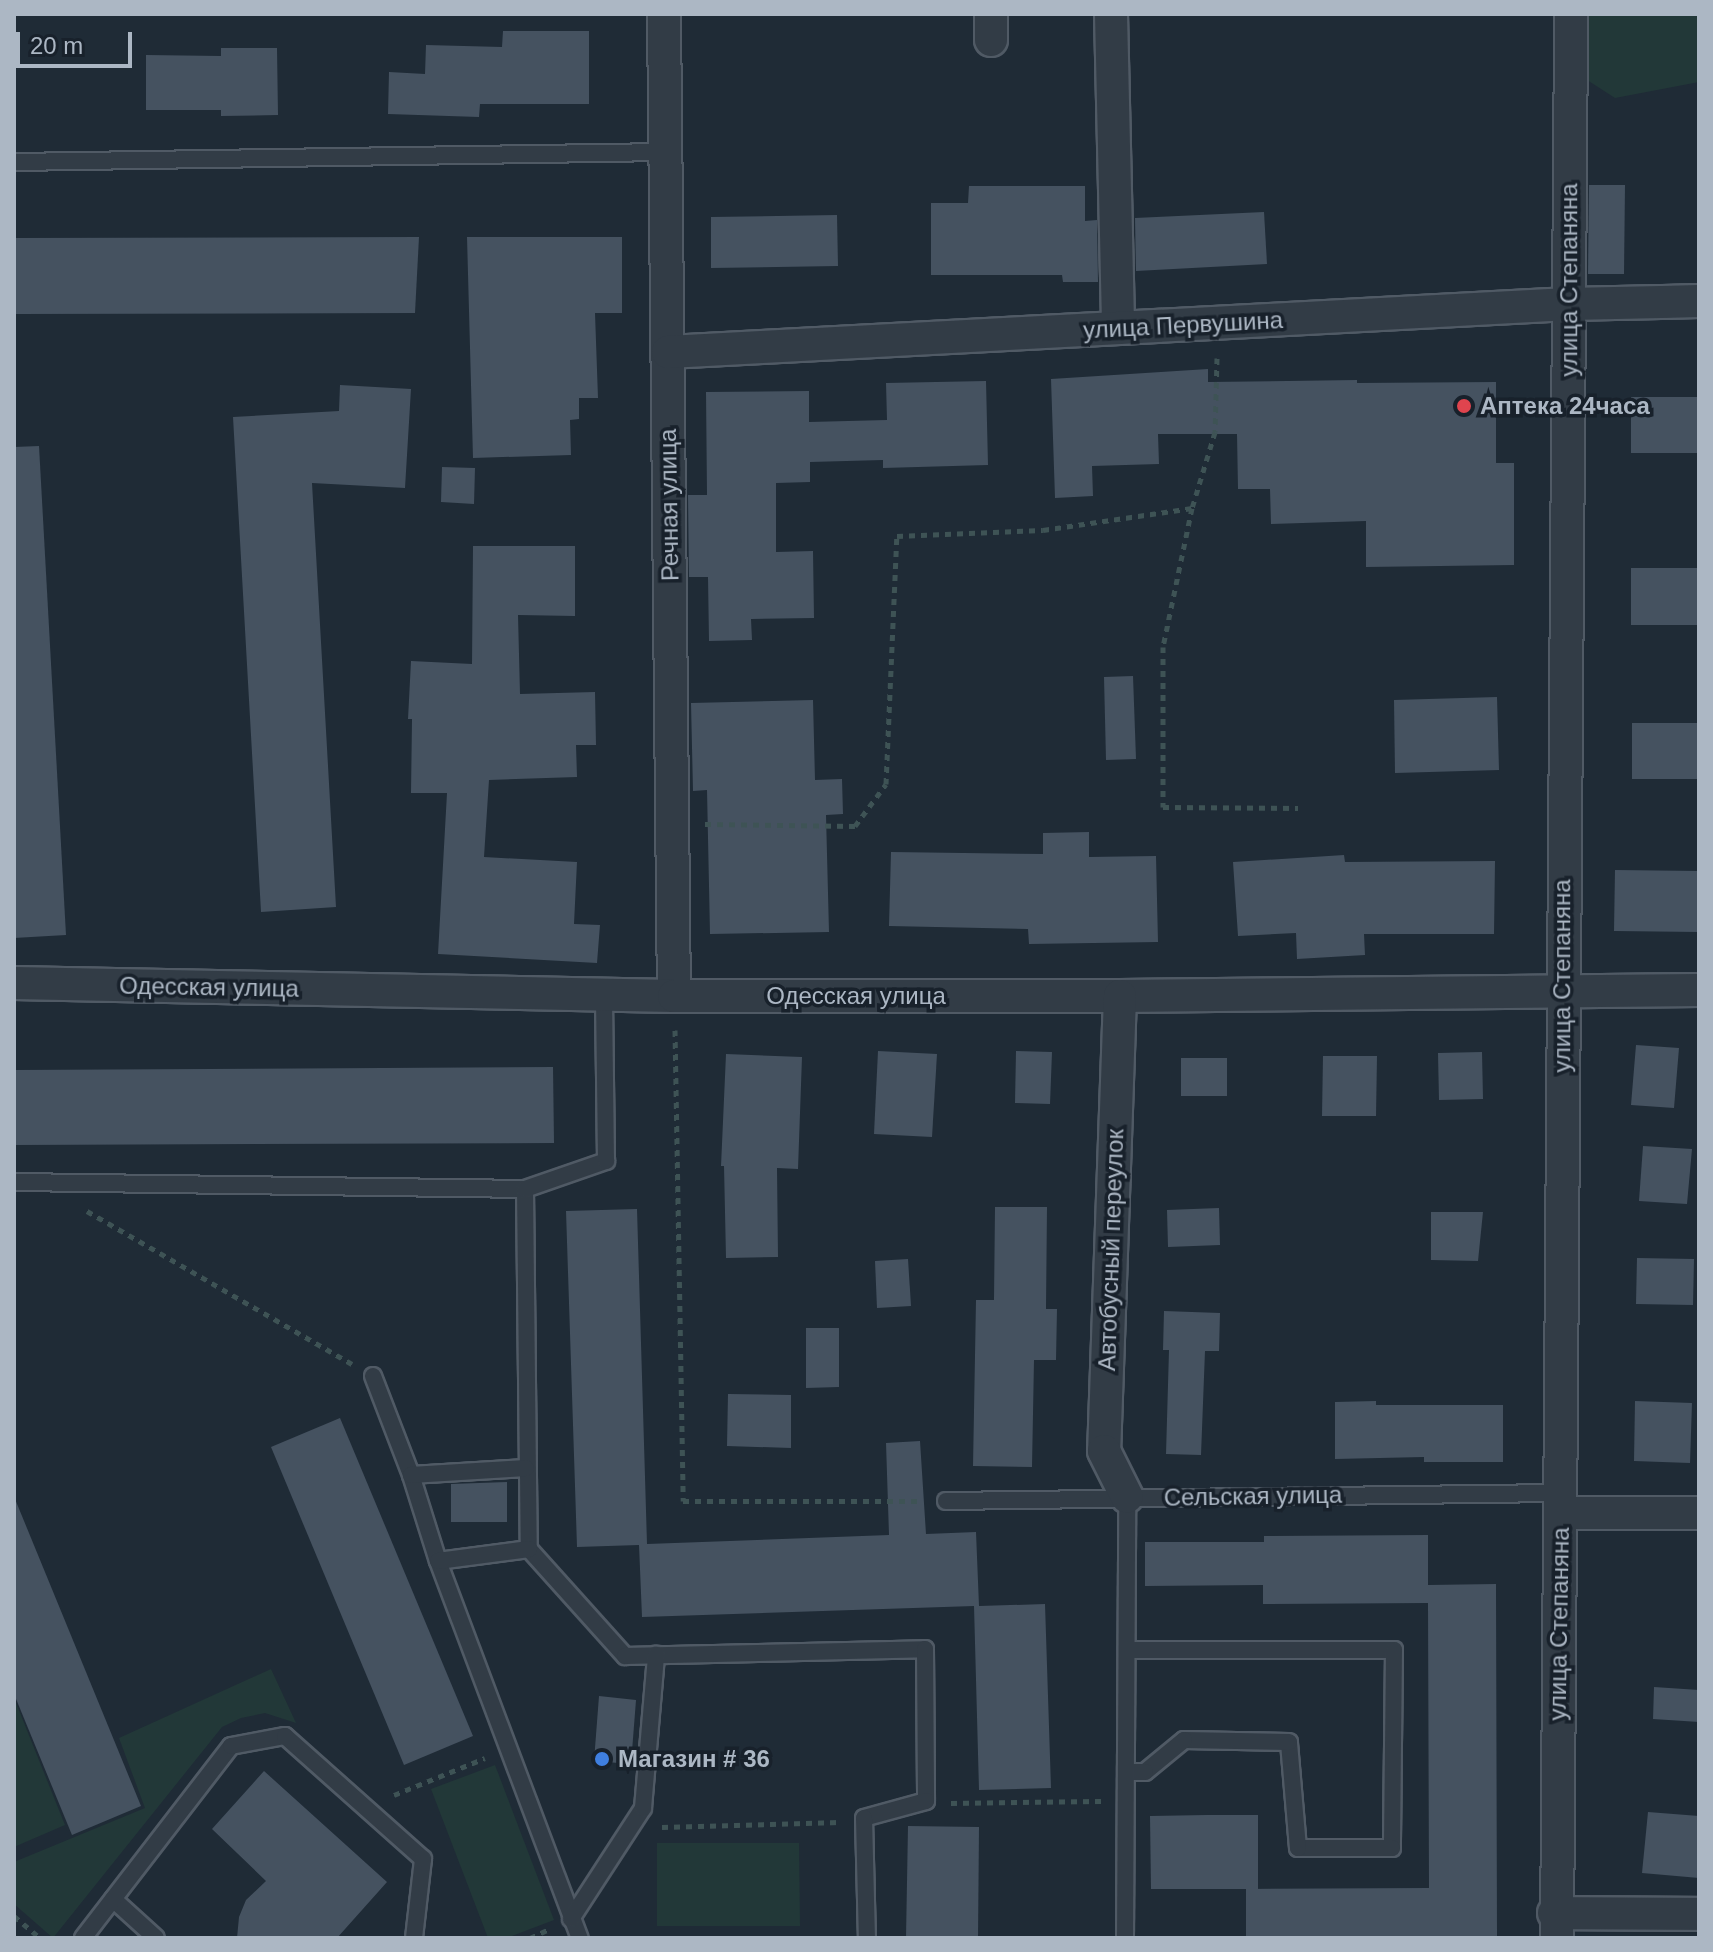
<!DOCTYPE html>
<html>
<head>
<meta charset="utf-8">
<style>
	body { margin:0 }
	#map { position:relative; width:1713px; height:1952px; overflow:hidden; background:#1f2b36; font-family:Arial,sans-serif }
	div>[style] { position:absolute }
	[style*='--x'] { left:calc(var(--x)*1px); top:calc(var(--y)*1px); width:calc(var(--w)*1px); rotate:calc(var(--a)*1deg) }
	.green>* { inset:0; background:#223838 }
	.building>* { inset:0; background:#455260 }
	.path>* { height:5px; margin-top:-2.5px; transform-origin:0; background:repeating-linear-gradient(90deg,#3e5355 0 6px,transparent 0 12px) }
	.roads { filter:drop-shadow(2px 0 #505a65) drop-shadow(-2px 0 #505a65) drop-shadow(0 2px #505a65) drop-shadow(0 -2px #505a65) }
	.service>* { height:16px; margin:-8px; padding:0 8px; transform-origin:8px; border-radius:8px; background:#323c46 }
	.minor>* { height:32px; margin:-16px; padding:0 16px; transform-origin:16px; border-radius:16px; background:#323c46 }
	.dots>* { width:22px; height:22px; translate:-50% -50%; box-sizing:border-box; border:4px solid #18212b; border-radius:50% }
	span { translate:-50% -50%; white-space:nowrap; text-align:center; line-height:1.15; -webkit-text-stroke:7px #18212b; paint-order:stroke }
	.street-label { font-size:24px; color:#acb7c4 }
	.poi-label { font-size:24px; color:#acb7c4; font-weight:700 }
	.left { translate:0 -50%; text-align:left }
	.frame { position:absolute; inset:0; border:16px solid #acb7c4; pointer-events:none }
	.scale { position:absolute; left:16px; top:32px; width:116px; height:36px; box-sizing:border-box; border:4px solid #acb7c4; border-top:0; padding-left:10px; font-size:24px; line-height:28px; white-space:nowrap; color:#acb7c4; -webkit-text-stroke:6px #18212b; paint-order:stroke }
</style>
</head>
<body>
<div id="map">
	<div class="green">
		<i style="clip-path:polygon(1584px 14px,1699px 14px,1699px 82px,1615px 98px,1584px 78px)"></i>
		<i style="clip-path:polygon(271px 1669px,296px 1723px,265px 1713px,241px 1718px,222px 1727px,53px 1938px,14px 1904px,14px 1862px,145px 1808px,119px 1738px)"></i>
		<i style="clip-path:polygon(14px 1698px,65px 1825px,14px 1847px)"></i>
		<i style="clip-path:polygon(495px 1765px,554px 1920px,507px 1938px,488px 1938px,431px 1789px)"></i>
		<i style="clip-path:polygon(657px 1843px,799px 1843px,800px 1926px,657px 1926px)"></i>
	</div>
	<div class="building">
		<i style="clip-path:polygon(503px 31px,589px 31px,589px 104px,480px 104px,479px 117px,388px 114px,389px 72px,425px 74px,426px 45px,502px 47px)"></i>
		<i style="clip-path:polygon(221px 48px,277px 48px,278px 115px,221px 116px,221px 110px,146px 110px,146px 55px,221px 56px)"></i>
		<i style="clip-path:polygon(1589px 185px,1625px 185px,1624px 274px,1588px 274px)"></i>
		<i style="clip-path:polygon(969px 186px,1085px 186px,1085px 221px,1097px 220px,1098px 282px,1063px 282px,1062px 275px,931px 275px,931px 203px,968px 203px)"></i>
		<i style="clip-path:polygon(1264px 212px,1267px 264px,1136px 271px,1135px 218px)"></i>
		<i style="clip-path:polygon(837px 215px,838px 266px,711px 268px,711px 217px)"></i>
		<i style="clip-path:polygon(419px 237px,415px 313px,14px 314px,14px 238px)"></i>
		<i style="clip-path:polygon(467px 237px,622px 237px,622px 313px,595px 313px,598px 398px,579px 398px,579px 419px,570px 420px,571px 455px,473px 458px)"></i>
		<i style="clip-path:polygon(1208px 369px,1208px 382px,1357px 380px,1357px 383px,1496px 382px,1496px 463px,1514px 463px,1514px 565px,1366px 567px,1366px 521px,1271px 524px,1270px 489px,1238px 489px,1237px 434px,1158px 434px,1159px 464px,1092px 466px,1093px 496px,1055px 498px,1051px 379px)"></i>
		<i style="clip-path:polygon(986px 381px,988px 465px,883px 468px,883px 460px,810px 462px,810px 482px,776px 483px,776px 552px,813px 551px,814px 618px,751px 619px,752px 640px,709px 641px,708px 577px,689px 577px,688px 495px,707px 495px,706px 392px,809px 391px,809px 422px,887px 420px,886px 383px)"></i>
		<i style="clip-path:polygon(340px 385px,411px 389px,405px 488px,312px 483px,336px 907px,261px 912px,233px 417px,339px 411px)"></i>
		<i style="clip-path:polygon(1631px 397px,1699px 397px,1699px 453px,1631px 453px)"></i>
		<i style="clip-path:polygon(39px 446px,66px 935px,14px 938px,14px 447px)"></i>
		<i style="clip-path:polygon(442px 467px,475px 468px,474px 504px,441px 502px)"></i>
		<i style="clip-path:polygon(473px 546px,575px 546px,575px 616px,518px 615px,520px 694px,595px 692px,596px 745px,576px 745px,577px 777px,489px 780px,484px 857px,577px 862px,574px 924px,600px 925px,597px 963px,438px 954px,447px 793px,411px 793px,412px 719px,408px 719px,411px 661px,472px 664px)"></i>
		<i style="clip-path:polygon(1631px 568px,1699px 568px,1699px 625px,1631px 625px)"></i>
		<i style="clip-path:polygon(1133px 676px,1136px 759px,1106px 760px,1104px 677px)"></i>
		<i style="clip-path:polygon(1497px 697px,1499px 770px,1395px 773px,1394px 700px)"></i>
		<i style="clip-path:polygon(813px 700px,815px 780px,842px 779px,843px 814px,826px 815px,829px 932px,710px 934px,707px 790px,693px 791px,691px 703px)"></i>
		<i style="clip-path:polygon(1632px 723px,1699px 723px,1699px 779px,1632px 779px)"></i>
		<i style="clip-path:polygon(1089px 832px,1089px 857px,1156px 856px,1158px 942px,1029px 944px,1028px 929px,889px 926px,891px 852px,1043px 854px,1043px 833px)"></i>
		<i style="clip-path:polygon(1344px 855px,1345px 862px,1495px 861px,1494px 934px,1364px 934px,1365px 955px,1297px 959px,1296px 933px,1238px 936px,1233px 862px)"></i>
		<i style="clip-path:polygon(1615px 870px,1699px 871px,1699px 932px,1614px 931px)"></i>
		<i style="clip-path:polygon(1636px 1045px,1679px 1048px,1674px 1108px,1631px 1105px)"></i>
		<i style="clip-path:polygon(878px 1051px,937px 1054px,932px 1137px,874px 1134px)"></i>
		<i style="clip-path:polygon(1016px 1051px,1052px 1052px,1050px 1104px,1015px 1103px)"></i>
		<i style="clip-path:polygon(1482px 1052px,1483px 1099px,1439px 1100px,1438px 1053px)"></i>
		<i style="clip-path:polygon(726px 1054px,802px 1057px,798px 1169px,777px 1168px,778px 1257px,726px 1258px,724px 1166px,721px 1166px)"></i>
		<i style="clip-path:polygon(1323px 1056px,1377px 1056px,1376px 1116px,1322px 1116px)"></i>
		<i style="clip-path:polygon(1181px 1058px,1227px 1058px,1227px 1096px,1181px 1096px)"></i>
		<i style="clip-path:polygon(553px 1067px,554px 1143px,14px 1145px,14px 1070px)"></i>
		<i style="clip-path:polygon(1643px 1146px,1692px 1149px,1687px 1204px,1639px 1201px)"></i>
		<i style="clip-path:polygon(995px 1207px,1047px 1207px,1046px 1309px,1057px 1309px,1056px 1360px,1034px 1360px,1032px 1467px,973px 1466px,976px 1300px,994px 1300px)"></i>
		<i style="clip-path:polygon(1219px 1208px,1220px 1245px,1168px 1247px,1167px 1210px)"></i>
		<i style="clip-path:polygon(637px 1209px,647px 1544px,889px 1535px,886px 1443px,920px 1441px,926px 1534px,976px 1532px,979px 1606px,1045px 1604px,1051px 1788px,979px 1790px,974px 1606px,642px 1617px,639px 1545px,577px 1547px,566px 1211px)"></i>
		<i style="clip-path:polygon(1431px 1212px,1483px 1212px,1478px 1261px,1431px 1260px)"></i>
		<i style="clip-path:polygon(1637px 1258px,1694px 1259px,1693px 1305px,1636px 1304px)"></i>
		<i style="clip-path:polygon(908px 1259px,911px 1306px,877px 1308px,875px 1261px)"></i>
		<i style="clip-path:polygon(1164px 1311px,1220px 1313px,1219px 1351px,1205px 1351px,1201px 1455px,1166px 1454px,1169px 1350px,1163px 1350px)"></i>
		<i style="clip-path:polygon(806px 1328px,839px 1328px,839px 1387px,806px 1388px)"></i>
		<i style="clip-path:polygon(728px 1394px,791px 1395px,791px 1448px,727px 1446px)"></i>
		<i style="clip-path:polygon(1376px 1401px,1376px 1405px,1503px 1405px,1503px 1462px,1424px 1462px,1424px 1457px,1335px 1459px,1335px 1402px)"></i>
		<i style="clip-path:polygon(1635px 1401px,1692px 1403px,1690px 1463px,1634px 1461px)"></i>
		<i style="clip-path:polygon(340px 1418px,473px 1736px,404px 1765px,271px 1447px)"></i>
		<i style="clip-path:polygon(507px 1482px,507px 1522px,451px 1522px,451px 1484px)"></i>
		<i style="clip-path:polygon(15px 1499px,141px 1806px,72px 1835px,14px 1694px)"></i>
		<i style="clip-path:polygon(1428px 1535px,1428px 1585px,1496px 1584px,1497px 1938px,1246px 1938px,1246px 1889px,1429px 1888px,1428px 1603px,1263px 1604px,1263px 1585px,1145px 1586px,1145px 1542px,1264px 1542px,1264px 1536px)"></i>
		<i style="clip-path:polygon(1654px 1687px,1699px 1690px,1699px 1722px,1653px 1719px)"></i>
		<i style="clip-path:polygon(599px 1696px,636px 1700px,631px 1764px,594px 1761px)"></i>
		<i style="clip-path:polygon(264px 1771px,387px 1882px,337px 1938px,237px 1938px,239px 1917px,246px 1900px,266px 1881px,212px 1829px)"></i>
		<i style="clip-path:polygon(1648px 1812px,1699px 1816px,1699px 1878px,1642px 1873px)"></i>
		<i style="clip-path:polygon(1207px 1815px,1258px 1815px,1258px 1889px,1151px 1889px,1150px 1816px)"></i>
		<i style="clip-path:polygon(908px 1826px,979px 1827px,978px 1938px,906px 1938px)"></i>
	</div>
	<div class="path">
		<i style="--x:1217;--y:358;--w:74;--a:91.5"></i>
		<i style="--x:1215;--y:432;--w:79;--a:106.8"></i>
		<i style="--x:1192;--y:508;--w:142;--a:101.8"></i>
		<i style="--x:1163;--y:647;--w:160;--a:90"></i>
		<i style="--x:1163;--y:807;--w:135;--a:0.4"></i>
		<i style="--x:705;--y:824;--w:150;--a:0.8"></i>
		<i style="--x:855;--y:826;--w:52;--a:-53.6"></i>
		<i style="--x:886;--y:784;--w:248;--a:-87.5"></i>
		<i style="--x:897;--y:536;--w:146;--a:-2.4"></i>
		<i style="--x:1043;--y:530;--w:151;--a:-8.4"></i>
		<i style="--x:675;--y:1030;--w:471;--a:89"></i>
		<i style="--x:683;--y:1501;--w:238;--a:0"></i>
		<i style="--x:87;--y:1211;--w:306;--a:30"></i>
		<i style="--x:394;--y:1795;--w:98;--a:-22.1"></i>
		<i style="--x:951;--y:1803;--w:150;--a:-0.8"></i>
		<i style="--x:662;--y:1827;--w:178;--a:-1.6"></i>
		<i style="--x:14;--y:1916;--w:34;--a:40"></i>
		<i style="--x:530;--y:1938;--w:19;--a:-25"></i>
	</div>
	<div class="roads">
		<div class="service">
			<i style="--x:14;--y:162;--w:652;--a:-0.88"></i>
			<i style="--x:14;--y:1182;--w:511;--a:0.78"></i>
			<i style="--x:525;--y:1189;--w:360;--a:89.4"></i>
			<i style="--x:529;--y:1549;--w:144;--a:48.1"></i>
			<i style="--x:625;--y:1656;--w:300;--a:-1.3"></i>
			<i style="--x:925;--y:1649;--w:152;--a:89.6"></i>
			<i style="--x:926;--y:1801;--w:64;--a:164.7"></i>
			<i style="--x:864;--y:1818;--w:120;--a:88.6"></i>
			<i style="--x:525;--y:1189;--w:86;--a:-19.1"></i>
			<i style="--x:606;--y:1161;--w:167;--a:-90.7"></i>
			<i style="--x:373;--y:1376;--w:106;--a:69"></i>
			<i style="--x:411;--y:1475;--w:90;--a:72.6"></i>
			<i style="--x:438;--y:1561;--w:403;--a:69.4"></i>
			<i style="--x:411;--y:1475;--w:115;--a:-3.5"></i>
			<i style="--x:946;--y:1501;--w:614;--a:-0.75"></i>
			<i style="--x:438;--y:1561;--w:92;--a:-7.5"></i>
			<i style="--x:1128;--y:1650;--w:266;--a:0"></i>
			<i style="--x:1394;--y:1650;--w:198;--a:90.6"></i>
			<i style="--x:1392;--y:1848;--w:94;--a:180"></i>
			<i style="--x:1298;--y:1848;--w:106;--a:-94.9"></i>
			<i style="--x:1289;--y:1742;--w:105;--a:-178.9"></i>
			<i style="--x:1184;--y:1740;--w:50;--a:140.6"></i>
			<i style="--x:1145;--y:1772;--w:17;--a:180"></i>
			<i style="--x:113;--y:1899;--w:58;--a:42.2"></i>
			<i style="--x:571;--y:1919;--w:132;--a:-57"></i>
			<i style="--x:643;--y:1808;--w:154;--a:-85.1"></i>
			<i style="--x:83;--y:1938;--w:242;--a:-52.4"></i>
			<i style="--x:231;--y:1746;--w:55;--a:-10.5"></i>
			<i style="--x:285;--y:1736;--w:185;--a:41.7"></i>
			<i style="--x:423;--y:1859;--w:80;--a:96.5"></i>
			<i style="--x:1125;--y:1938;--w:441;--a:-89.7"></i>
		</div>
		<div class="minor">
			<i style="--x:664;--y:14;--w:982;--a:89.42"></i>
			<i style="--x:991;--y:14;--w:26;--a:90"></i>
			<i style="--x:1111;--y:14;--w:314;--a:88.7"></i>
			<i style="--x:668;--y:352;--w:902;--a:-3.05"></i>
			<i style="--x:1569;--y:304;--w:130;--a:-1.3"></i>
			<i style="--x:14;--y:983;--w:660;--a:1.13"></i>
			<i style="--x:674;--y:996;--w:446;--a:0"></i>
			<i style="--x:1120;--y:996;--w:579;--a:-0.59"></i>
			<i style="--x:1120;--y:996;--w:455;--a:92"></i>
			<i style="--x:1104;--y:1451;--w:51;--a:63.4"></i>
			<i style="--x:1561;--y:1513;--w:138;--a:0"></i>
			<i style="--x:1554;--y:1913;--w:145;--a:0.4"></i>
			<i style="--x:1557;--y:1938;--w:1924;--a:-89.58"></i>
		</div>
	</div>
	<div class="dots">
		<i style="left:1464px;top:406px;background:#e0444e"></i>
		<i style="left:602px;top:1759px;background:#3f7fe0"></i>
	</div>
	<div class="street-label">
		<span style="left:1569px;top:280px;rotate:-90deg">улица Степаняна</span>
		<span style="left:1183px;top:325px;rotate:-3deg">улица Первушина</span>
		<span style="left:669px;top:505px;rotate:-91deg">Речная улица</span>
		<span style="left:1562px;top:976px;rotate:-90deg">улица Степаняна</span>
		<span style="left:209px;top:987px;rotate:1deg">Одесская улица</span>
		<span style="left:856px;top:996px">Одесская улица</span>
		<span style="left:1111px;top:1250px;rotate:-88deg">Автобусный переулок</span>
		<span style="left:1253px;top:1496px;rotate:-1deg">Сельская улица</span>
		<span style="left:1559px;top:1624px;rotate:-89deg">улица Степаняна</span>
	</div>
	<div class="poi-label">
		<span class="left" style="left:1480px;top:406px">Аптека 24часа</span>
		<span class="left" style="left:618px;top:1759px">Магазин # 36</span>
	</div>
	<div class="frame"></div>
	<div class="scale">20 m</div>
</div>
</body>
</html>
